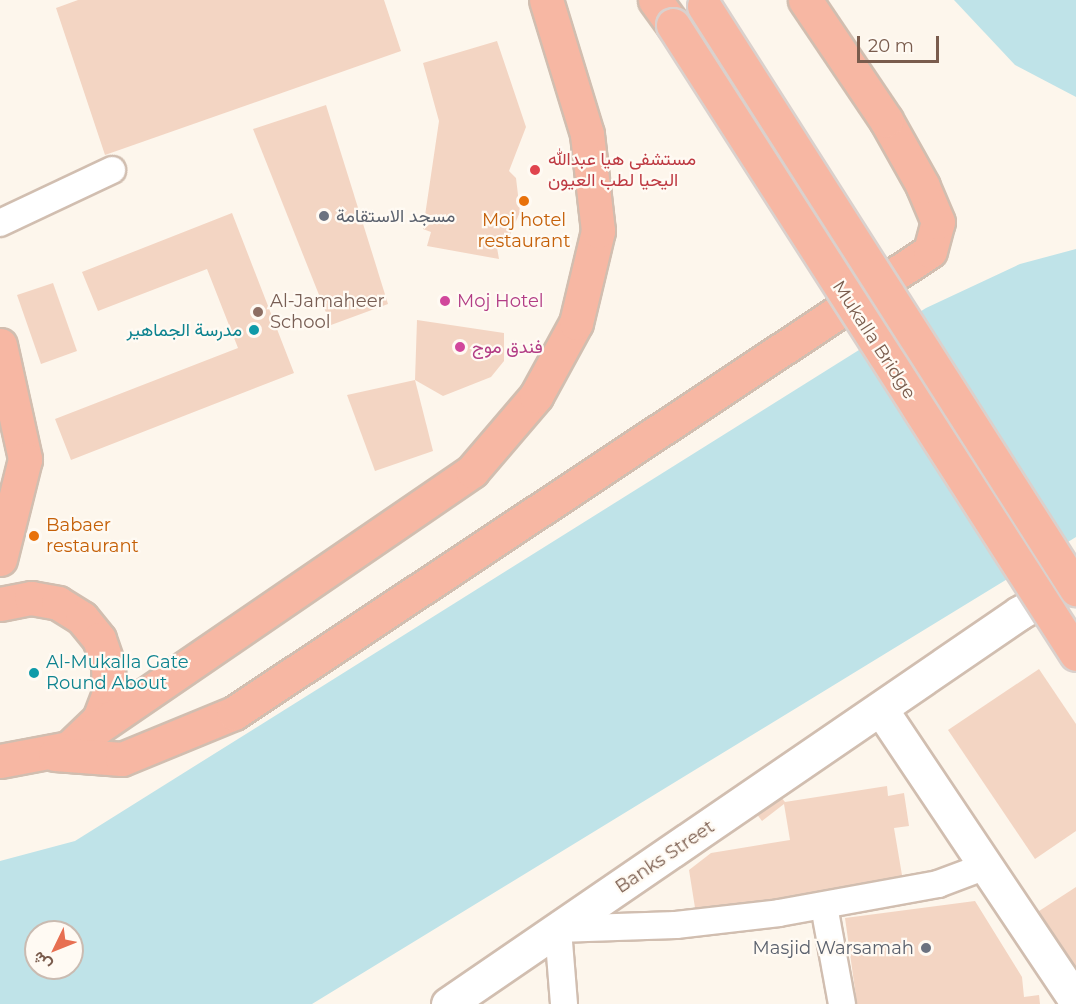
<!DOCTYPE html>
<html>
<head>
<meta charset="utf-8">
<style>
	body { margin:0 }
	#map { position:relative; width:1076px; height:1004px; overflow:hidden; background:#fdf6ec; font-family:Montserrat,Vazirmatn,sans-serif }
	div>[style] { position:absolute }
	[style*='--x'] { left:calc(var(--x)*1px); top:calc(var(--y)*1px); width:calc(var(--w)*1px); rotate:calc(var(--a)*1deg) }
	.water>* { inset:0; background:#bfe3e8 }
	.building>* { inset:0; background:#f3d5c3 }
	.roads { filter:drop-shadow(2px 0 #d1beb0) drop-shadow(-2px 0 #d1beb0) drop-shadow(0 2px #d1beb0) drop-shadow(0 -2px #d1beb0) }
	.street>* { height:26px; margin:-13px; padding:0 13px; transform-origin:13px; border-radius:13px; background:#fff }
	.secondary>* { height:33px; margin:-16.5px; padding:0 16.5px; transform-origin:16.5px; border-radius:16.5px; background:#fff }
	.highway>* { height:33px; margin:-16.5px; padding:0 16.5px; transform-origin:16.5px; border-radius:16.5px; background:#f7b7a3 }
	.bridges { filter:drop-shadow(2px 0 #dad1cd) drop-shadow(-2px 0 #dad1cd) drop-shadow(0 2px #dad1cd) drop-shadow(0 -2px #dad1cd) }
	.highway-bridge>* { height:33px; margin:-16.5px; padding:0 16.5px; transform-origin:16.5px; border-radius:16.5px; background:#f7b7a3 }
	.dots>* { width:16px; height:16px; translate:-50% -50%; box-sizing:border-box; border:3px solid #fffaf3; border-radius:50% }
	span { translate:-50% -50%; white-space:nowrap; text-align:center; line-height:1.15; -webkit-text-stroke:4.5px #fffaf3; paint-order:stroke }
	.health-label { font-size:18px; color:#be3a42 }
	.left { translate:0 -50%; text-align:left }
	.worship-label { font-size:18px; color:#5b616d }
	.right { translate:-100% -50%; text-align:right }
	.food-label { font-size:18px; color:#c56008 }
	.hotel-label { font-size:18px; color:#b23c85 }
	.education-label { font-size:18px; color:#785e54 }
	.culture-label { font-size:18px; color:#0d838f }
	.street-label { font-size:18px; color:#7a5c4d }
	.north { position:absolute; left:24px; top:920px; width:60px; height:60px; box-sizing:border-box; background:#fffaf3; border:2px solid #cabbb1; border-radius:50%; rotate:227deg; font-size:16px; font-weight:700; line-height:24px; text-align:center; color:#7a5c4d }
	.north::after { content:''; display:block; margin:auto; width:21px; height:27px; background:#e76f51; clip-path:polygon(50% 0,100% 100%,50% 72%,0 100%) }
	.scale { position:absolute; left:857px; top:36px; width:82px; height:27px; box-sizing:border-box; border:3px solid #7a5c4d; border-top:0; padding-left:8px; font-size:18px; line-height:21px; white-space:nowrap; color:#7a5c4d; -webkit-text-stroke:4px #fffaf3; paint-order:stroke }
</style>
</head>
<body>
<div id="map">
	<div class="water">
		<i style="clip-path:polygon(954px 0,1076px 0,1076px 97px,1015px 65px)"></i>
		<i style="clip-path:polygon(evenodd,1076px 249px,1076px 537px,312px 1004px,0 1004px,0 861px,75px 841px,926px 308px,1020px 264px,1076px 249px,36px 932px,72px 932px,72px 968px,36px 968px,36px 932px)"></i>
	</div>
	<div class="building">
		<i style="clip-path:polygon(78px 0,384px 0,401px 51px,105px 155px,56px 8px)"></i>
		<i style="clip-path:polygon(497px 41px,526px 127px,509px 171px,516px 178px,520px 212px,506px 244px,496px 242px,499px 259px,427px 246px,431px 232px,423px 229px,439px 121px,423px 63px)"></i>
		<i style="clip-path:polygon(326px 105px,388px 304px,331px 325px,253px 129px)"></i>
		<i style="clip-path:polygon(232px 213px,294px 373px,71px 460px,55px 419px,238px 348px,207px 269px,98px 311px,82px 272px)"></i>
		<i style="clip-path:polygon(53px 283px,77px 351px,41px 364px,17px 295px)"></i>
		<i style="clip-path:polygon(417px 320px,504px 333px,504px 361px,491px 377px,443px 396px,415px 380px)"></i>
		<i style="clip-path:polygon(415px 380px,433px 451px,375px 471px,347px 395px)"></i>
		<i style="clip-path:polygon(1039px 669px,1076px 724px,1076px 831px,1035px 859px,948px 730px)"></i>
		<i style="clip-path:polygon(887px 786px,888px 796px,904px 793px,909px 826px,894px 828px,903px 881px,696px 914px,689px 870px,711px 853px,790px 840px,784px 804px,762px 821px,753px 809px,776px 791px,785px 802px)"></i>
		<i style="clip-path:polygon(1076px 887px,1076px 975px,1036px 913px)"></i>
		<i style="clip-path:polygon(975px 901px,1022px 977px,1024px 997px,1039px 995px,1040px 1004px,857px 1004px,845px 918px)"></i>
	</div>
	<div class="roads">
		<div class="street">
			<i style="--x:0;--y:223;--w:124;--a:-25.3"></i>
			<i style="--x:824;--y:906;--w:100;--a:79.6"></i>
			<i style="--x:564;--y:1004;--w:75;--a:-94.6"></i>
			<i style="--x:558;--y:929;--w:118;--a:-1.9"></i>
			<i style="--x:676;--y:925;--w:104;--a:-6.6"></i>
			<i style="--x:779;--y:913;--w:162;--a:-10.3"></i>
			<i style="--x:938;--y:884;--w:51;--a:-20.6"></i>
		</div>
		<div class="secondary">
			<i style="--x:882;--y:711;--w:349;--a:56.2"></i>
			<i style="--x:448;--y:1004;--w:692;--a:-34.4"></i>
			<i style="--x:1019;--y:613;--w:65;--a:-29.3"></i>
		</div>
		<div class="highway">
			<i style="--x:655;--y:0;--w:31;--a:54"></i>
			<i style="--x:0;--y:345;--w:117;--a:77.6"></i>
			<i style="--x:25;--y:459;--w:103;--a:104"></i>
			<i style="--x:0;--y:604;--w:32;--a:-11"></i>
			<i style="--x:31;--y:598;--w:27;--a:10"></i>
			<i style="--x:58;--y:603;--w:28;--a:32"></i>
			<i style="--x:82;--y:618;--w:27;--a:51"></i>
			<i style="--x:99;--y:639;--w:28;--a:71"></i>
			<i style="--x:108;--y:665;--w:28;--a:88"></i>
			<i style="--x:109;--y:693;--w:28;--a:111"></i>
			<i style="--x:99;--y:719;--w:42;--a:136"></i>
			<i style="--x:69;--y:748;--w:70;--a:169.3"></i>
			<i style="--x:81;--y:739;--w:474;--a:-34.4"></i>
			<i style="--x:472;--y:471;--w:99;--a:-49.5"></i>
			<i style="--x:536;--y:396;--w:83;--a:-61.3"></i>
			<i style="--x:576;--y:323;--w:95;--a:-76.6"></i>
			<i style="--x:598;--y:231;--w:98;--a:-96.5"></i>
			<i style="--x:587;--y:134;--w:140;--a:-107"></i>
			<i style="--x:55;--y:754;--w:67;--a:4.3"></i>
			<i style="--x:122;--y:759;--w:121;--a:-22.3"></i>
			<i style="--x:234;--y:713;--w:835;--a:-33.58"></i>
			<i style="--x:930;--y:251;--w:30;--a:-75"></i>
			<i style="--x:938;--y:222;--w:39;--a:-113"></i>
			<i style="--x:923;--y:186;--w:76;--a:-119.3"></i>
			<i style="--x:886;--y:120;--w:145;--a:-124"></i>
		</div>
	</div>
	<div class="bridges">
		<div class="highway-bridge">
			<i style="--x:704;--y:6;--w:692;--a:57.46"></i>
			<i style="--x:673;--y:25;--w:747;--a:57.35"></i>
		</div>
	</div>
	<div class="dots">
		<i style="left:535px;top:170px;background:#e0444e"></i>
		<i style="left:524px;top:201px;background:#e8710a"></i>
		<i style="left:324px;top:216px;background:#6b7280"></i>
		<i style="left:445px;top:301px;background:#d1479c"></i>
		<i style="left:258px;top:312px;background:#8d6e63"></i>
		<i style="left:254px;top:330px;background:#0f9aa8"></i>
		<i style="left:460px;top:347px;background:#d1479c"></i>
		<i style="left:34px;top:536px;background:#e8710a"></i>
		<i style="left:34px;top:673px;background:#0f9aa8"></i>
		<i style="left:926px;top:948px;background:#6b7280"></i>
	</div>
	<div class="health-label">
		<span class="left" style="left:548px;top:170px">مستشفى هيا عبدالله<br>اليحيا لطب العيون</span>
	</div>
	<div class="worship-label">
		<span class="left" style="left:336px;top:216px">مسجد الاستقامة</span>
		<span class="right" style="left:914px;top:948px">Masjid Warsamah</span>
	</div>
	<div class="food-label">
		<span style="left:524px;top:231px">Moj hotel<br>restaurant</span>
		<span class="left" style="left:46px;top:536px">Babaer<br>restaurant</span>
	</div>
	<div class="hotel-label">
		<span class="left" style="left:457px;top:301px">Moj Hotel</span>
		<span class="left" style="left:472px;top:347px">فندق موج</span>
	</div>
	<div class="education-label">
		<span class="left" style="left:270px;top:312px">Al-Jamaheer<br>School</span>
	</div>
	<div class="culture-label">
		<span class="right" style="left:242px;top:330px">مدرسة الجماهير</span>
		<span class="left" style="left:46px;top:673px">Al-Mukalla Gate<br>Round About</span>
	</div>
	<div class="street-label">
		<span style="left:874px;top:340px;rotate:57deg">Mukalla Bridge</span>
		<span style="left:665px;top:857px;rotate:-34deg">Banks Street</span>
	</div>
	<div class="north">ش</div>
	<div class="scale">20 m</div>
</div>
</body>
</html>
